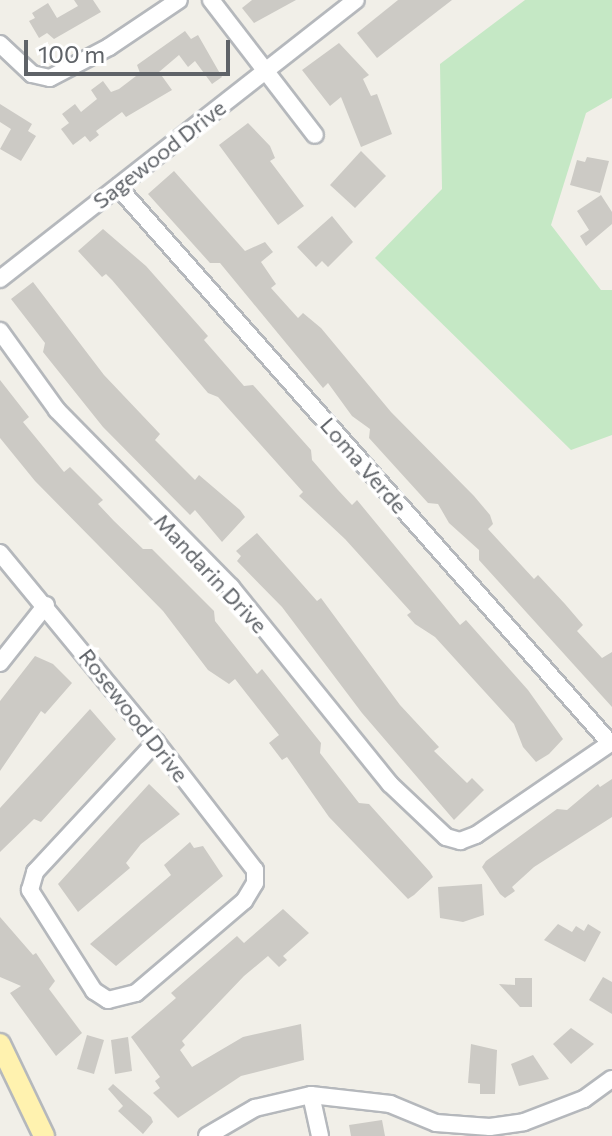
<!DOCTYPE html>
<html>
<head>
<meta charset="utf-8">
<style>
	body { margin:0 }
	#map { position:relative; width:612px; height:1136px; overflow:hidden; background:#f1efe8; font-family:Commissioner,sans-serif }
	div>[style] { position:absolute }
	[style*='--x'] { left:calc(var(--x)*1px); top:calc(var(--y)*1px); width:calc(var(--w)*1px); rotate:calc(var(--a)*1deg) }
	.green>* { inset:0; background:#c5e8c5 }
	.building>* { inset:0; background:#cccac5 }
	.roads { filter:drop-shadow(2px 0 #b5b8bc) drop-shadow(-2px 0 #b5b8bc) drop-shadow(0 2px #b5b8bc) drop-shadow(0 -2px #b5b8bc) }
	.minor>* { height:16px; margin:-8px; padding:0 8px; transform-origin:8px; border-radius:8px; background:#fff }
	.major>* { height:20px; margin:-10px; padding:0 10px; transform-origin:10px; border-radius:10px; background:#fff2af }
	span { translate:-50% -50%; white-space:nowrap; text-align:center; line-height:1.15; -webkit-text-stroke:7px #fff; paint-order:stroke }
	.street-label { font-size:22px; color:#5f6368 }
	.scale { position:absolute; left:24px; top:40px; width:206px; height:36px; box-sizing:border-box; border:4px solid #5f6368; border-top:0; padding-left:10px; font-size:24px; line-height:28px; white-space:nowrap; color:#5f6368; -webkit-text-stroke:6px #fff; paint-order:stroke }
</style>
</head>
<body>
<div id="map">
	<div class="green">
		<i style="clip-path:polygon(525px 0,612px 0,612px 98px,586px 113px,551px 225px,601px 290px,612px 290px,612px 435px,571px 450px,375px 258px,442px 189px,440px 64px)"></i>
	</div>
	<div class="building">
		<i style="clip-path:polygon(74px 0,93px 0,101px 12px,54px 39px,47px 33px,39px 38px,29px 21px,35px 18px,32px 13px,48px 3px,57px 18px,78px 6px)"></i>
		<i style="clip-path:polygon(252px 0,296px 0,254px 23px,242px 8px)"></i>
		<i style="clip-path:polygon(398px 0,452px 0,377px 58px,357px 33px)"></i>
		<i style="clip-path:polygon(185px 31px,191px 39px,198px 35px,222px 77px,212px 84px,195px 61px,188px 67px,179px 55px,159px 72px,172px 90px,126px 117px,122px 112px,96px 131px,99px 135px,90px 142px,85px 136px,73px 145px,61px 129px,69px 123px,62px 114px,75px 104px,81px 112px,97px 99px,91px 90px,103px 81px,111px 92px,119px 89px,140px 73px,137px 65px)"></i>
		<i style="clip-path:polygon(339px 43px,369px 75px,363px 79px,371px 96px,377px 94px,392px 134px,361px 147px,341px 97px,330px 106px,302px 70px)"></i>
		<i style="clip-path:polygon(0 104px,32px 124px,28px 131px,36px 136px,21px 161px,0 149px,11px 129px,0 122px)"></i>
		<i style="clip-path:polygon(248px 123px,270px 146px,275px 158px,270px 161px,304px 206px,278px 225px,219px 145px)"></i>
		<i style="clip-path:polygon(361px 151px,386px 176px,355px 208px,330px 185px)"></i>
		<i style="clip-path:polygon(587px 157px,609px 161px,600px 193px,570px 185px,577px 160px,585px 162px)"></i>
		<i style="clip-path:polygon(174px 171px,245px 251px,265px 242px,273px 252px,261px 262px,276px 284px,271px 288px,298px 318px,303px 313px,321px 328px,391px 412px,474px 496px,490px 515px,493px 524px,488px 529px,534px 579px,538px 575px,565px 604px,583px 625px,577px 631px,602px 658px,612px 652px,612px 707px,479px 560px,479px 550px,449px 523px,438px 504px,428px 503px,369px 438px,370px 429px,352px 416px,328px 383px,323px 388px,220px 263px,210px 263px,148px 194px)"></i>
		<i style="clip-path:polygon(601px 195px,612px 212px,612px 224px,586px 246px,580px 236px,589px 230px,577px 211px)"></i>
		<i style="clip-path:polygon(332px 216px,353px 242px,328px 267px,322px 261px,316px 267px,297px 247px)"></i>
		<i style="clip-path:polygon(103px 229px,146px 266px,208px 336px,204px 340px,244px 386px,253px 385px,311px 450px,312px 460px,338px 490px,352px 505px,357px 500px,460px 625px,466px 620px,528px 690px,563px 739px,549px 754px,536px 762px,523px 747px,514px 724px,435px 637px,415px 624px,407px 615px,411px 612px,345px 539px,299px 496px,303px 492px,218px 397px,208px 393px,112px 280px,106px 274px,102px 277px,78px 251px)"></i>
		<i style="clip-path:polygon(33px 282px,104px 375px,160px 434px,155px 440px,195px 480px,199px 475px,240px 510px,245px 517px,222px 542px,195px 510px,190px 515px,103px 427px,43px 352px,45px 343px,11px 299px)"></i>
		<i style="clip-path:polygon(0 380px,29px 417px,23px 422px,64px 472px,70px 467px,103px 500px,98px 504px,114px 521px,143px 549px,152px 549px,214px 611px,215px 621px,257px 674px,262px 669px,321px 743px,320px 753px,359px 803px,369px 804px,430px 872px,433px 877px,414px 895px,408px 899px,329px 817px,287px 757px,282px 760px,269px 743px,279px 735px,235px 679px,229px 684px,208px 670px,163px 611px,35px 481px,0 438px)"></i>
		<i style="clip-path:polygon(257px 533px,317px 601px,321px 598px,400px 705px,439px 747px,434px 751px,467px 783px,472px 778px,484px 790px,454px 820px,362px 713px,282px 607px,237px 561px,241px 556px,236px 551px)"></i>
		<i style="clip-path:polygon(35px 656px,53px 664px,72px 683px,45px 714px,41px 711px,0 771px,0 701px)"></i>
		<i style="clip-path:polygon(90px 709px,116px 739px,41px 822px,34px 819px,0 852px,0 808px)"></i>
		<i style="clip-path:polygon(612px 779px,612px 817px,534px 867px,512px 887px,515px 891px,505px 898px,500px 894px,482px 867px,486px 861px,557px 809px,567px 810px,598px 784px,600px 787px)"></i>
		<i style="clip-path:polygon(149px 784px,180px 814px,141px 844px,126px 863px,130px 868px,78px 912px,58px 884px)"></i>
		<i style="clip-path:polygon(190px 842px,194px 848px,203px 846px,223px 876px,116px 966px,90px 944px,171px 875px,164px 865px)"></i>
		<i style="clip-path:polygon(482px 884px,484px 915px,463px 922px,440px 918px,438px 887px)"></i>
		<i style="clip-path:polygon(283px 909px,309px 933px,283px 956px,287px 960px,279px 967px,268px 956px,244px 976px,182px 1041px,185px 1045px,180px 1050px,192px 1067px,243px 1037px,301px 1024px,304px 1060px,241px 1076px,178px 1118px,153px 1093px,160px 1088px,155px 1081px,160px 1077px,131px 1037px,176px 998px,171px 993px,237px 936px,244px 943px)"></i>
		<i style="clip-path:polygon(0 917px,33px 955px,36px 953px,55px 981px,49px 989px,82px 1033px,56px 1056px,10px 993px,21px 986px,0 977px)"></i>
		<i style="clip-path:polygon(558px 924px,572px 932px,576px 926px,584px 931px,588px 924px,601px 932px,585px 962px,544px 940px)"></i>
		<i style="clip-path:polygon(603px 977px,612px 982px,612px 1014px,589px 1000px)"></i>
		<i style="clip-path:polygon(515px 978px,532px 978px,532px 1007px,520px 1007px,499px 984px,515px 985px)"></i>
		<i style="clip-path:polygon(571px 1028px,594px 1044px,571px 1064px,553px 1044px)"></i>
		<i style="clip-path:polygon(87px 1035px,104px 1040px,94px 1074px,77px 1069px)"></i>
		<i style="clip-path:polygon(128px 1037px,132px 1071px,115px 1074px,111px 1040px)"></i>
		<i style="clip-path:polygon(471px 1044px,497px 1050px,495px 1094px,480px 1094px,480px 1084px,468px 1083px)"></i>
		<i style="clip-path:polygon(533px 1055px,549px 1079px,519px 1086px,511px 1064px)"></i>
		<i style="clip-path:polygon(113px 1084px,151px 1117px,153px 1122px,143px 1134px,118px 1111px,123px 1106px,108px 1089px)"></i>
		<i style="clip-path:polygon(382px 1120px,385px 1136px,351px 1136px,349px 1125px)"></i>
	</div>
	<div class="roads">
		<div class="minor">
			<i style="--x:211;--y:0;--w:170;--a:52.4"></i>
			<i style="--x:0;--y:44;--w:44;--a:43.2"></i>
			<i style="--x:32;--y:74;--w:18;--a:13"></i>
			<i style="--x:50;--y:78;--w:67;--a:-27.7"></i>
			<i style="--x:109;--y:47;--w:84;--a:-33.9"></i>
			<i style="--x:118;--y:187;--w:742;--a:48.49"></i>
			<i style="--x:0;--y:279;--w:452;--a:-38.1"></i>
			<i style="--x:0;--y:331;--w:97;--a:54.2"></i>
			<i style="--x:57;--y:410;--w:248;--a:45.5"></i>
			<i style="--x:231;--y:587;--w:253;--a:51.1"></i>
			<i style="--x:390;--y:784;--w:77;--a:43.4"></i>
			<i style="--x:446;--y:837;--w:15;--a:16"></i>
			<i style="--x:460;--y:841;--w:17;--a:-21"></i>
			<i style="--x:476;--y:835;--w:165;--a:-34.4"></i>
			<i style="--x:0;--y:553;--w:245;--a:50.5"></i>
			<i style="--x:156;--y:742;--w:162;--a:52.3"></i>
			<i style="--x:255;--y:870;--w:13;--a:90"></i>
			<i style="--x:255;--y:883;--w:21;--a:121"></i>
			<i style="--x:244;--y:901;--w:142;--a:139.6"></i>
			<i style="--x:136;--y:993;--w:29;--a:166"></i>
			<i style="--x:108;--y:1000;--w:17;--a:-147"></i>
			<i style="--x:94;--y:991;--w:120;--a:-122.4"></i>
			<i style="--x:30;--y:890;--w:19;--a:-74"></i>
			<i style="--x:35;--y:872;--w:178;--a:-47.1"></i>
			<i style="--x:0;--y:663;--w:74;--a:-51.6"></i>
			<i style="--x:311;--y:1095;--w:42;--a:77.6"></i>
			<i style="--x:207;--y:1136;--w:56;--a:-30.3"></i>
			<i style="--x:255;--y:1108;--w:57;--a:-13.1"></i>
			<i style="--x:311;--y:1095;--w:80;--a:6.5"></i>
			<i style="--x:390;--y:1104;--w:50;--a:22.4"></i>
			<i style="--x:436;--y:1123;--w:54;--a:4.2"></i>
			<i style="--x:490;--y:1127;--w:34;--a:-8"></i>
			<i style="--x:524;--y:1122;--w:64;--a:-21"></i>
			<i style="--x:584;--y:1099;--w:34;--a:-36"></i>
		</div>
		<div class="major">
			<i style="--x:0;--y:1044;--w:102;--a:64.4"></i>
		</div>
	</div>
	<div class="street-label">
		<span style="left:159px;top:154px;rotate:-38deg">Sagewood Drive</span>
		<span style="left:364px;top:465px;rotate:49deg">Loma Verde</span>
		<span style="left:211px;top:573px;rotate:47deg">Mandarin Drive</span>
		<span style="left:134px;top:715px;rotate:52deg">Rosewood Drive</span>
	</div>
	<div class="scale">100 m</div>
</div>
</body>
</html>
